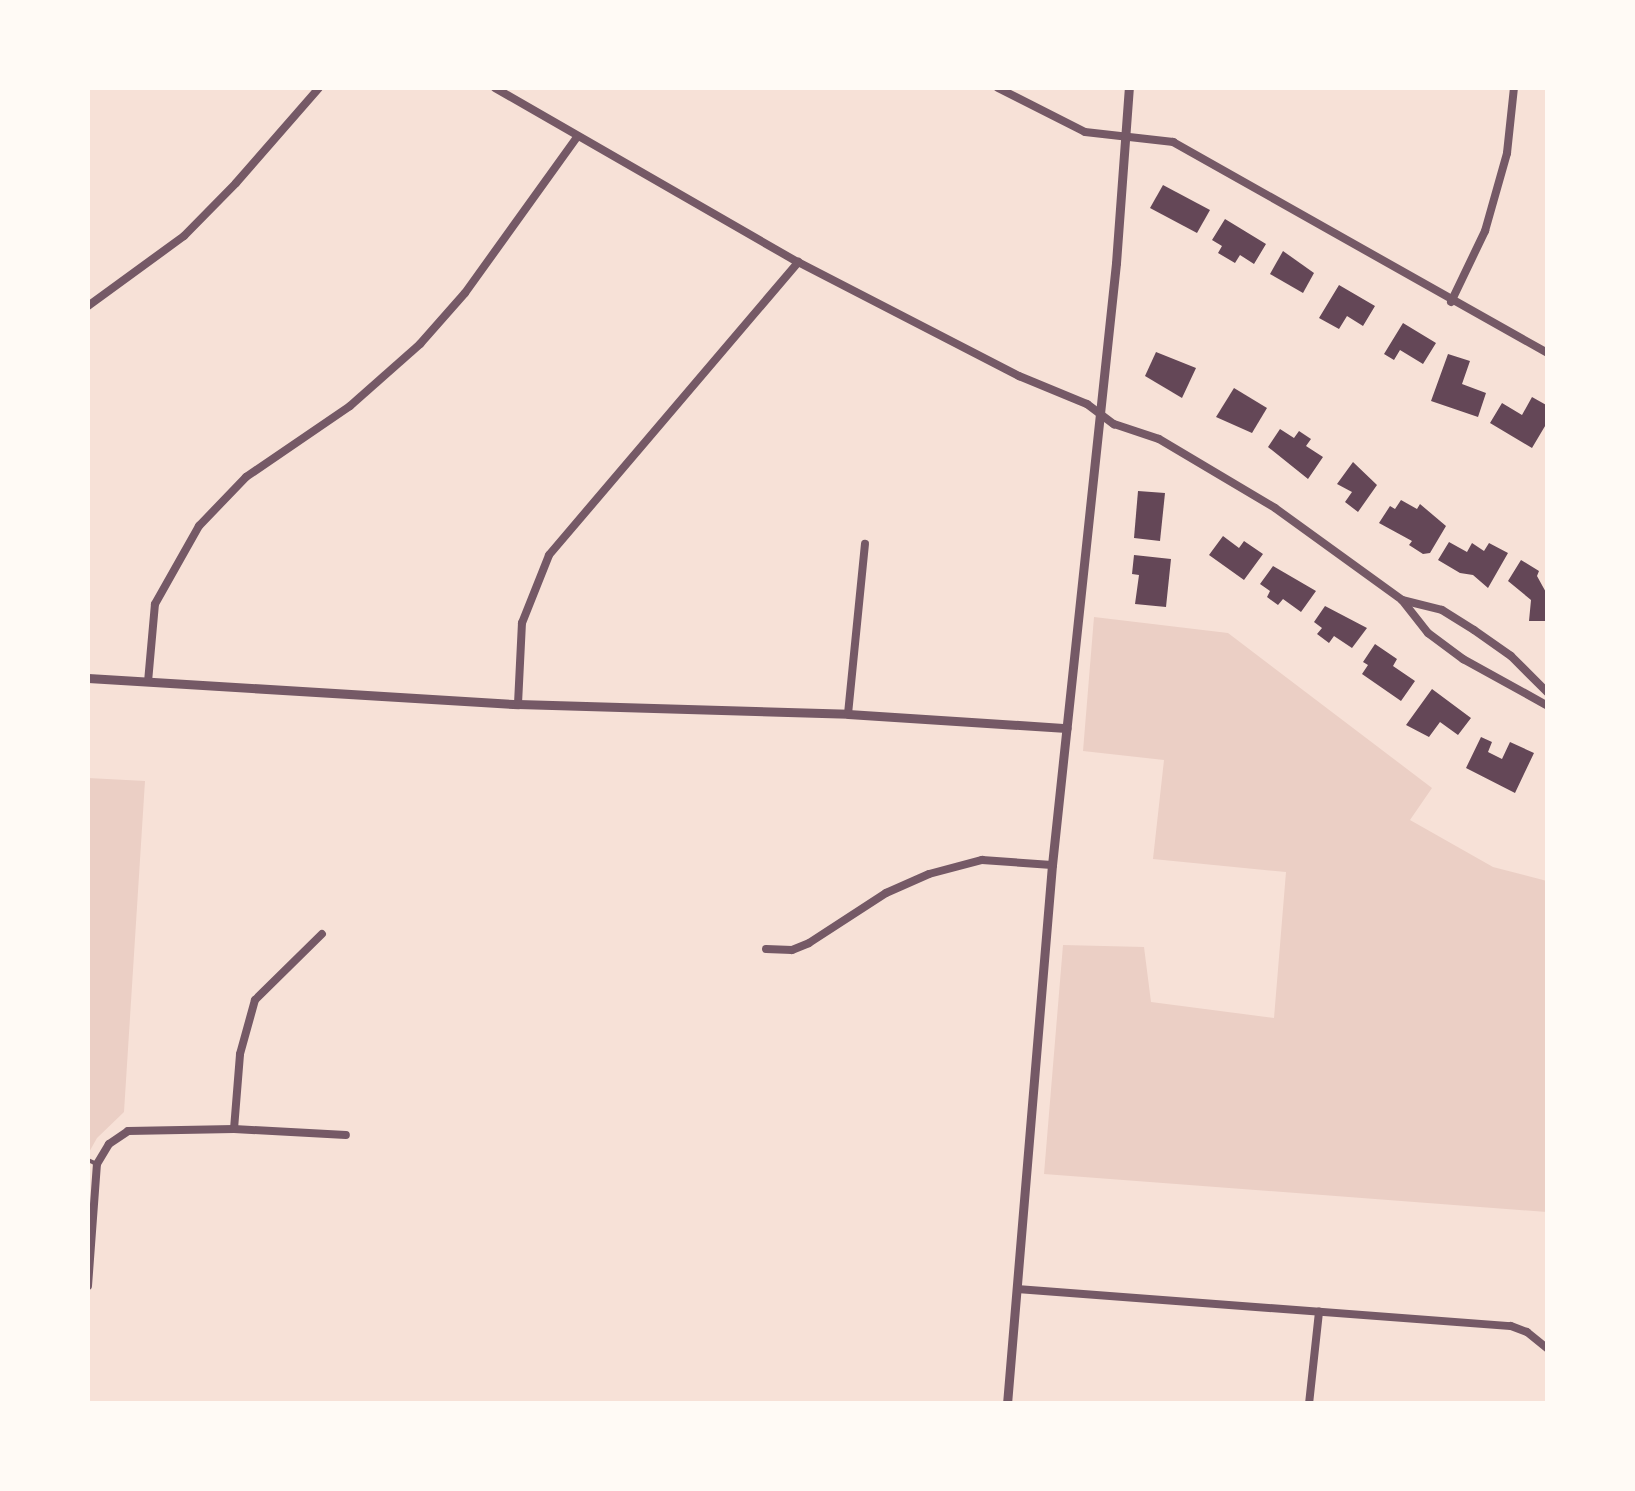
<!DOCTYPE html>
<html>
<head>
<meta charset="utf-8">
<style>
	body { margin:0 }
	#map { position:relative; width:1635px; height:1491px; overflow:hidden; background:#f7e1d7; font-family:"Space Grotesk",sans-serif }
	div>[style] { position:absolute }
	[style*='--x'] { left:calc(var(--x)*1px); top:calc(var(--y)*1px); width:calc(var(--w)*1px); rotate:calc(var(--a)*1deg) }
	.green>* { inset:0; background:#ebcfc5 }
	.building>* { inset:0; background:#644757 }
	.service>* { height:4px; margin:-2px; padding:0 2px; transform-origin:2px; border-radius:2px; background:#755966 }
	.minor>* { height:8px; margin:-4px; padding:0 4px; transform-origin:4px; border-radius:4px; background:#755966 }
	.tertiary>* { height:9px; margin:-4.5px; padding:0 4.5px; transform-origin:4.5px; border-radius:4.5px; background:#755966 }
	span { translate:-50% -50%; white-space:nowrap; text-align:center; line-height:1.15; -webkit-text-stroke:9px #fffaf5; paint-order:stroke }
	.frame { position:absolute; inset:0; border:90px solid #fffaf5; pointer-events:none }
</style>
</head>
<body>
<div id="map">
	<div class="green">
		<i style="clip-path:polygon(1094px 617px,1228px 633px,1432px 788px,1410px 820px,1493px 867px,1547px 881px,1547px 1212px,1044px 1174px,1063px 945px,1144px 947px,1151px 1002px,1274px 1018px,1286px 872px,1153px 859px,1164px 760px,1083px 751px)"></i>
		<i style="clip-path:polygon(88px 778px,145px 781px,124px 1112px,97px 1138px,88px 1154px)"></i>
	</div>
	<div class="building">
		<i style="clip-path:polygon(1163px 185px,1210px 210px,1197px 233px,1150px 208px)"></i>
		<i style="clip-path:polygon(1225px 219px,1266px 244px,1254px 264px,1240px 255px,1235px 263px,1218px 253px,1222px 246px,1212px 240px)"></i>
		<i style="clip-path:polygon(1283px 251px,1314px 273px,1303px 293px,1270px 274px)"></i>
		<i style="clip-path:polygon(1339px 285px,1375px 306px,1363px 326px,1347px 316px,1339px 329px,1319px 318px)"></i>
		<i style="clip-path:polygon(1403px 323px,1436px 343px,1423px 364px,1400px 350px,1394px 360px,1384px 354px)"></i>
		<i style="clip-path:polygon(1156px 352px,1196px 368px,1182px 398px,1145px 376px)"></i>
		<i style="clip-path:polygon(1448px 354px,1470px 361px,1462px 384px,1486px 393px,1478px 417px,1431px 401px)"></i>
		<i style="clip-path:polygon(1234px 388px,1267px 408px,1252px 433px,1216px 417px)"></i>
		<i style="clip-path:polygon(1532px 397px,1548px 406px,1548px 421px,1532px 448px,1490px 423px,1502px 403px,1522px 415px)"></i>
		<i style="clip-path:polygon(1280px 429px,1294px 438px,1299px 431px,1311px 439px,1306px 446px,1323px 457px,1308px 479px,1268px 447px)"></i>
		<i style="clip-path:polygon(1353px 462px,1377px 485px,1358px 512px,1345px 502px,1352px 492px,1337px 484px)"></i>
		<i style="clip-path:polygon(1138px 491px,1165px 493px,1160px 541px,1134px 538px)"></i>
		<i style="clip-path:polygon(1401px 500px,1417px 509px,1420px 504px,1446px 526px,1430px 553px,1423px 554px,1409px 545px,1412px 541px,1379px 523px,1390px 506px,1395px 509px)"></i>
		<i style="clip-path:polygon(1223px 536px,1239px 548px,1244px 541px,1263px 554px,1244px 580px,1209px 555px)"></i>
		<i style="clip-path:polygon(1449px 542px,1467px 552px,1472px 543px,1484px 551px,1489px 543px,1508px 553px,1488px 588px,1473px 575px,1460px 573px,1438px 560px)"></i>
		<i style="clip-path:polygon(1134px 555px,1171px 559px,1166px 607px,1135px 604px,1139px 575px,1132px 574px)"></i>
		<i style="clip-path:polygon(1521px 560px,1539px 571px,1537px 576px,1548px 596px,1548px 621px,1529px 621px,1531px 600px,1508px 581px)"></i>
		<i style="clip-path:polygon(1273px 566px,1316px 591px,1301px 612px,1283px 599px,1278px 605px,1267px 597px,1270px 591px,1260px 584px)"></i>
		<i style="clip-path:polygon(1325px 606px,1367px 628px,1352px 648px,1334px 636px,1329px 643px,1317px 634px,1322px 628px,1314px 622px)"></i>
		<i style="clip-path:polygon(1375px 644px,1397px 659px,1393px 666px,1415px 681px,1401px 701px,1362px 674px,1368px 665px,1363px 662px)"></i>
		<i style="clip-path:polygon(1432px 689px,1471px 718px,1458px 735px,1440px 722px,1429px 737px,1406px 725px)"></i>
		<i style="clip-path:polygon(1481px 737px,1492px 742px,1488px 752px,1502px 759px,1510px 742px,1534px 753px,1515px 793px,1466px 768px)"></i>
	</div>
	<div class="service">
		<i style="--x:88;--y:1160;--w:10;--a:24"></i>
	</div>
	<div class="minor">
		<i style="--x:495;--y:88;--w:349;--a:29.9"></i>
		<i style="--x:798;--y:262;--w:249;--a:27.3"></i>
		<i style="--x:1019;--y:376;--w:74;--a:22.4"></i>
		<i style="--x:1087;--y:404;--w:34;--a:37"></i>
		<i style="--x:1114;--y:424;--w:47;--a:18.4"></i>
		<i style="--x:1159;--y:439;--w:135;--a:30.7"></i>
		<i style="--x:1275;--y:508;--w:157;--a:35.9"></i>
		<i style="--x:1402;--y:600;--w:42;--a:51.8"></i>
		<i style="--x:1428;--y:633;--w:44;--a:36.6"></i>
		<i style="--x:1463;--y:659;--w:97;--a:28.9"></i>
		<i style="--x:998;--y:88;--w:97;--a:26.8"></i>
		<i style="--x:1085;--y:132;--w:89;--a:6.5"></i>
		<i style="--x:1173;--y:142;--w:430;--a:29.4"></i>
		<i style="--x:1451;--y:302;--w:79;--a:-64.4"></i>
		<i style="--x:1485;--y:231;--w:81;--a:-74.2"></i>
		<i style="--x:1507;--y:153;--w:65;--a:-83.9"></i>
		<i style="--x:88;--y:306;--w:119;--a:-36.1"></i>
		<i style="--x:184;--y:236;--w:74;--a:-45.5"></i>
		<i style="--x:236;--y:183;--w:126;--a:-48.9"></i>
		<i style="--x:1402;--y:600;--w:41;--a:14"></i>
		<i style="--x:1442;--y:610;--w:38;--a:32"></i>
		<i style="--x:1474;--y:630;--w:45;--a:35.1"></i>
		<i style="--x:1511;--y:656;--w:52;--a:45"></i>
		<i style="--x:148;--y:682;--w:78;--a:-84.9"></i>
		<i style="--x:155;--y:604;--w:90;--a:-60.6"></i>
		<i style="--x:199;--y:526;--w:68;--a:-46.2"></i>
		<i style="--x:246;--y:477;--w:126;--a:-34.3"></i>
		<i style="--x:350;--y:406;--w:94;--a:-41.5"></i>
		<i style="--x:420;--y:344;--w:68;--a:-48.6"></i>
		<i style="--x:465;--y:293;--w:193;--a:-54.3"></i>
		<i style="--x:518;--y:704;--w:81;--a:-87.2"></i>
		<i style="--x:522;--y:623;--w:73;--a:-68.3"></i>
		<i style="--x:549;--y:555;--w:385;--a:-49.6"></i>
		<i style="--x:848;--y:714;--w:171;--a:-84.3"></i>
		<i style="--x:766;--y:949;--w:26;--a:2"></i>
		<i style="--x:792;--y:950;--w:18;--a:-22"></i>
		<i style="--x:809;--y:943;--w:92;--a:-33"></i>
		<i style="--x:886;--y:893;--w:47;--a:-23.8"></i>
		<i style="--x:929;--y:874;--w:55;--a:-14.8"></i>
		<i style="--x:982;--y:860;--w:70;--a:4.1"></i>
		<i style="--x:234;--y:1129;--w:75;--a:-85.4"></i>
		<i style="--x:240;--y:1054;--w:56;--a:-74.5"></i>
		<i style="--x:255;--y:1000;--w:94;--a:-44.6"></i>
		<i style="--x:88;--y:1286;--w:122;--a:-85.8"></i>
		<i style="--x:97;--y:1164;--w:23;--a:-59"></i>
		<i style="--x:109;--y:1144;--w:23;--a:-34"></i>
		<i style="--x:128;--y:1131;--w:106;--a:-1.1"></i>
		<i style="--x:234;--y:1129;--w:112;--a:3.1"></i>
		<i style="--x:1017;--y:1289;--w:495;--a:4.3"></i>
		<i style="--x:1511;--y:1326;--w:17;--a:21"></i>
		<i style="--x:1527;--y:1332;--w:27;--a:39"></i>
		<i style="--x:1309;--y:1404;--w:93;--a:-83.8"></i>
	</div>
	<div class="tertiary">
		<i style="--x:88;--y:678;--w:431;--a:3.5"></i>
		<i style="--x:518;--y:704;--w:330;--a:1.7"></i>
		<i style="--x:848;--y:714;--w:219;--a:3.7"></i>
		<i style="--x:1007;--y:1404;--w:541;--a:-85.23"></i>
		<i style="--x:1052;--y:865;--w:605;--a:-83.93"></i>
		<i style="--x:1116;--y:263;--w:175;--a:-85.8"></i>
	</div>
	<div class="frame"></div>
</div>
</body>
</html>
